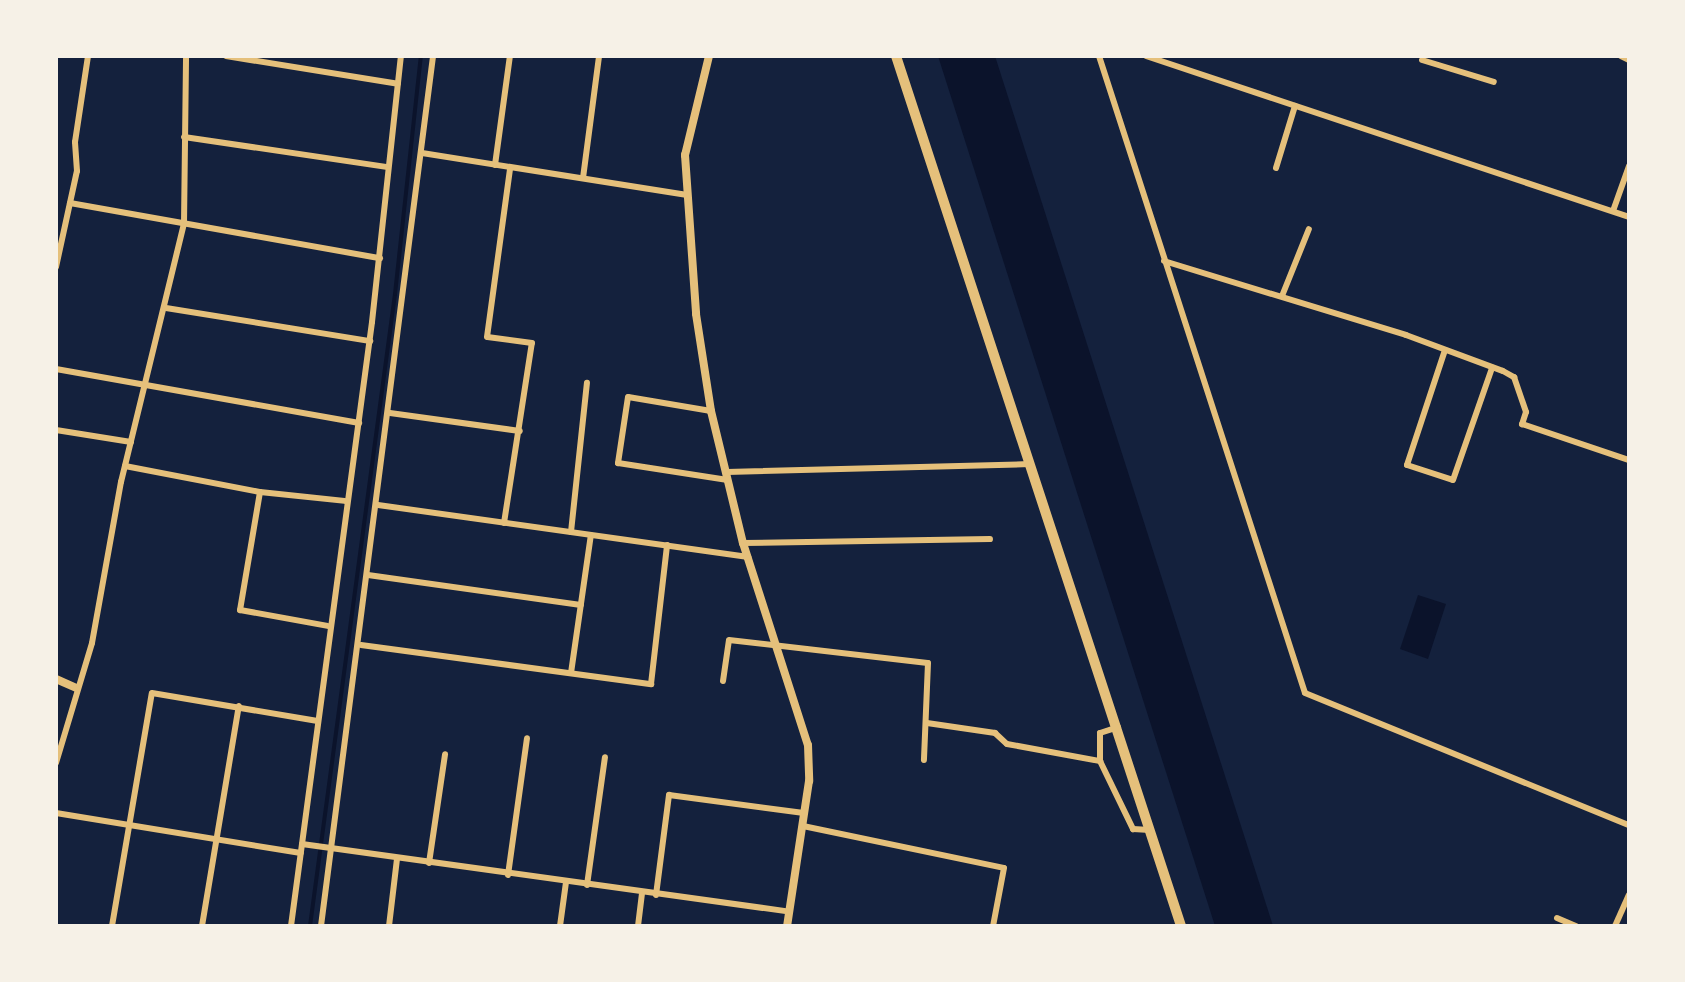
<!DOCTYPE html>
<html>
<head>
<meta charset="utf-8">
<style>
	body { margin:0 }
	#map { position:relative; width:1685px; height:982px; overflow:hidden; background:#14213d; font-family:"Nunito Sans",sans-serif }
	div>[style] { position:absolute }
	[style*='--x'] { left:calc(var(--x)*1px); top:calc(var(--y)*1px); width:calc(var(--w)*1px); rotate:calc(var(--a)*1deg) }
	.water>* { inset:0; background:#0b132b }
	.stream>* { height:4px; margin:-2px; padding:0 2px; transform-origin:2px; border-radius:2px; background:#0b132b }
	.minor>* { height:6px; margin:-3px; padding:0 3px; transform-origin:3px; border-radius:3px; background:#e5c07b }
	.tertiary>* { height:8px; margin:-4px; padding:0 4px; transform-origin:4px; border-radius:4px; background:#e5c07b }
	.trunk>* { height:10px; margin:-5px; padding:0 5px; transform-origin:5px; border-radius:5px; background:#e5c07b }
	span { translate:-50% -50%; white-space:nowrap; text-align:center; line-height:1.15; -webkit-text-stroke:7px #f6f1e7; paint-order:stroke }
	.frame { position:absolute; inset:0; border:58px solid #f6f1e7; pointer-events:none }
</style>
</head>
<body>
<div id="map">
	<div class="water">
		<i style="clip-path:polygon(938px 56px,995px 56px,1273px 926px,1215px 926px)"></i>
		<i style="clip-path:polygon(1418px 595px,1446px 604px,1428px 659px,1400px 649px)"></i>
	</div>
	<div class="stream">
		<i style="--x:310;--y:926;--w:638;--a:-82.34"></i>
		<i style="--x:395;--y:294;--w:239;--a:-83.8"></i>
	</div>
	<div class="minor">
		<i style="--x:226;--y:56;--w:174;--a:9.2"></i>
		<i style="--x:1099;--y:56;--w:669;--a:72.08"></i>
		<i style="--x:1305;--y:693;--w:350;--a:22.2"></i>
		<i style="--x:1146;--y:56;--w:509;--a:18.43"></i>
		<i style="--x:1621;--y:56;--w:9;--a:27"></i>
		<i style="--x:1422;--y:60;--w:75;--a:17"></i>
		<i style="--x:184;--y:137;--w:206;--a:8.4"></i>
		<i style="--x:422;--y:153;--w:267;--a:9"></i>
		<i style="--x:495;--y:165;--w:110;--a:-82.2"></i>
		<i style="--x:1276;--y:168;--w:65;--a:-73"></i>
		<i style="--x:583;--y:178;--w:123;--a:-82.5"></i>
		<i style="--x:70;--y:203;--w:315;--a:10.1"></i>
		<i style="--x:1613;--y:211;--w:48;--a:-70.4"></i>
		<i style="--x:1164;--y:261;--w:253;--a:17"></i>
		<i style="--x:1406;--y:335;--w:103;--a:20.4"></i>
		<i style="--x:1503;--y:371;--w:13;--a:29"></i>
		<i style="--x:1514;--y:377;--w:37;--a:71"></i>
		<i style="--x:1526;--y:412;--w:13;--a:108"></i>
		<i style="--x:1522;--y:424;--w:113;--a:18.6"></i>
		<i style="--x:56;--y:267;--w:98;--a:-77.7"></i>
		<i style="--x:77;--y:171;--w:29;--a:-94"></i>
		<i style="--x:75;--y:142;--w:87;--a:-81.4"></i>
		<i style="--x:1282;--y:296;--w:72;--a:-68.1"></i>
		<i style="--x:166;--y:308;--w:207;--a:9.2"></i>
		<i style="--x:1445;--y:350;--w:121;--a:108.3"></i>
		<i style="--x:1407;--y:465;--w:48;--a:18.1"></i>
		<i style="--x:1453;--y:480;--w:119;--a:-70.8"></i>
		<i style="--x:56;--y:369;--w:308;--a:10.1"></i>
		<i style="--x:711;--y:411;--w:84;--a:-170.4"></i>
		<i style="--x:628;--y:397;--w:67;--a:98.6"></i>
		<i style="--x:618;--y:463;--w:111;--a:8.8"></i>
		<i style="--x:390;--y:413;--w:131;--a:7.9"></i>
		<i style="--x:56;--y:430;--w:76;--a:9.1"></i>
		<i style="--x:125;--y:466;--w:137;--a:10.9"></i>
		<i style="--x:260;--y:492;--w:85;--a:6"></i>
		<i style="--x:727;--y:472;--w:303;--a:-1.5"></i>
		<i style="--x:260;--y:492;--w:120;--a:99.6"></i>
		<i style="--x:240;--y:610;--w:89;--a:10.3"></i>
		<i style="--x:378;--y:505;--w:374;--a:8"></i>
		<i style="--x:504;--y:523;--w:182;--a:-81.2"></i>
		<i style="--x:532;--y:343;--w:45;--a:-172.4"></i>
		<i style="--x:487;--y:337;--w:171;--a:-82.2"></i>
		<i style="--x:571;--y:532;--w:150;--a:-83.9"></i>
		<i style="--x:743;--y:543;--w:247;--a:-0.9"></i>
		<i style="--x:368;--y:575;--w:215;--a:8"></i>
		<i style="--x:361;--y:645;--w:293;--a:7.7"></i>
		<i style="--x:651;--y:684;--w:140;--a:-83.4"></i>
		<i style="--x:571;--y:673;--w:139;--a:-81.8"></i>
		<i style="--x:723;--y:681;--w:41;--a:-81.7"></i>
		<i style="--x:729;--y:640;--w:200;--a:6.6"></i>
		<i style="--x:928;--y:663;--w:97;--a:92.4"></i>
		<i style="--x:927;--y:723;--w:69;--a:8.4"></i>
		<i style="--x:995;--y:733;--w:16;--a:43"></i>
		<i style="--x:1007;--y:744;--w:95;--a:10.4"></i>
		<i style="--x:1100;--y:761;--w:76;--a:64.1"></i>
		<i style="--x:1133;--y:829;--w:17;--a:3"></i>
		<i style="--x:1100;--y:761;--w:28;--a:-90"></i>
		<i style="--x:1100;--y:733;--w:19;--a:-18"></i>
		<i style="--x:56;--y:763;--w:125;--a:-73.3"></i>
		<i style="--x:92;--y:643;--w:164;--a:-79.8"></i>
		<i style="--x:121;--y:482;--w:266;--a:-76.3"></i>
		<i style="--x:184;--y:224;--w:168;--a:-89.3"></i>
		<i style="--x:56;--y:813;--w:248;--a:9.3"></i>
		<i style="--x:803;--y:826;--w:205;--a:11.8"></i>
		<i style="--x:1004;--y:868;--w:59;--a:100.7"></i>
		<i style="--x:302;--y:844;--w:492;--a:7.9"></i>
		<i style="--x:429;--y:863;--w:110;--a:-81.6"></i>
		<i style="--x:508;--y:875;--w:138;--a:-82.1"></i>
		<i style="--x:587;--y:885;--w:129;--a:-82"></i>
		<i style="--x:656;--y:895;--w:101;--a:-82.6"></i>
		<i style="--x:669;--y:795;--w:136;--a:7.6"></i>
		<i style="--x:1557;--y:918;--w:21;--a:23"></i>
		<i style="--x:112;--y:926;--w:236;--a:-80.3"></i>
		<i style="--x:152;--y:693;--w:168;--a:9.6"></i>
		<i style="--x:202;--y:926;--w:223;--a:-80.5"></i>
		<i style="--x:291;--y:926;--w:609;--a:-82.36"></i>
		<i style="--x:372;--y:322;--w:268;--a:-83.8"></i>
		<i style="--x:321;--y:926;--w:877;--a:-82.66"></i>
		<i style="--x:389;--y:926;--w:67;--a:-83.2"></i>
		<i style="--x:560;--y:926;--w:44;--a:-82.2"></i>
		<i style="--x:638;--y:926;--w:32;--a:-83"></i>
		<i style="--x:1615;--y:926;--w:34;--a:-66"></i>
	</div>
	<div class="tertiary">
		<i style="--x:709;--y:56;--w:102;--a:103.6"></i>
		<i style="--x:685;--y:155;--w:159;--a:86"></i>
		<i style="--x:696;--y:314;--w:98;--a:81.2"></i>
		<i style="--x:711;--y:411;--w:136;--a:76.4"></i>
		<i style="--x:743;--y:543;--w:212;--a:72.2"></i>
		<i style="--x:808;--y:745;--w:36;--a:88"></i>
		<i style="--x:809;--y:781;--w:147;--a:98.6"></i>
		<i style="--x:56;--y:679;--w:22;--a:24"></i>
	</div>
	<div class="trunk">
		<i style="--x:896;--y:56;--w:915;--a:71.86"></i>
	</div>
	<div class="frame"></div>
</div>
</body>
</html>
